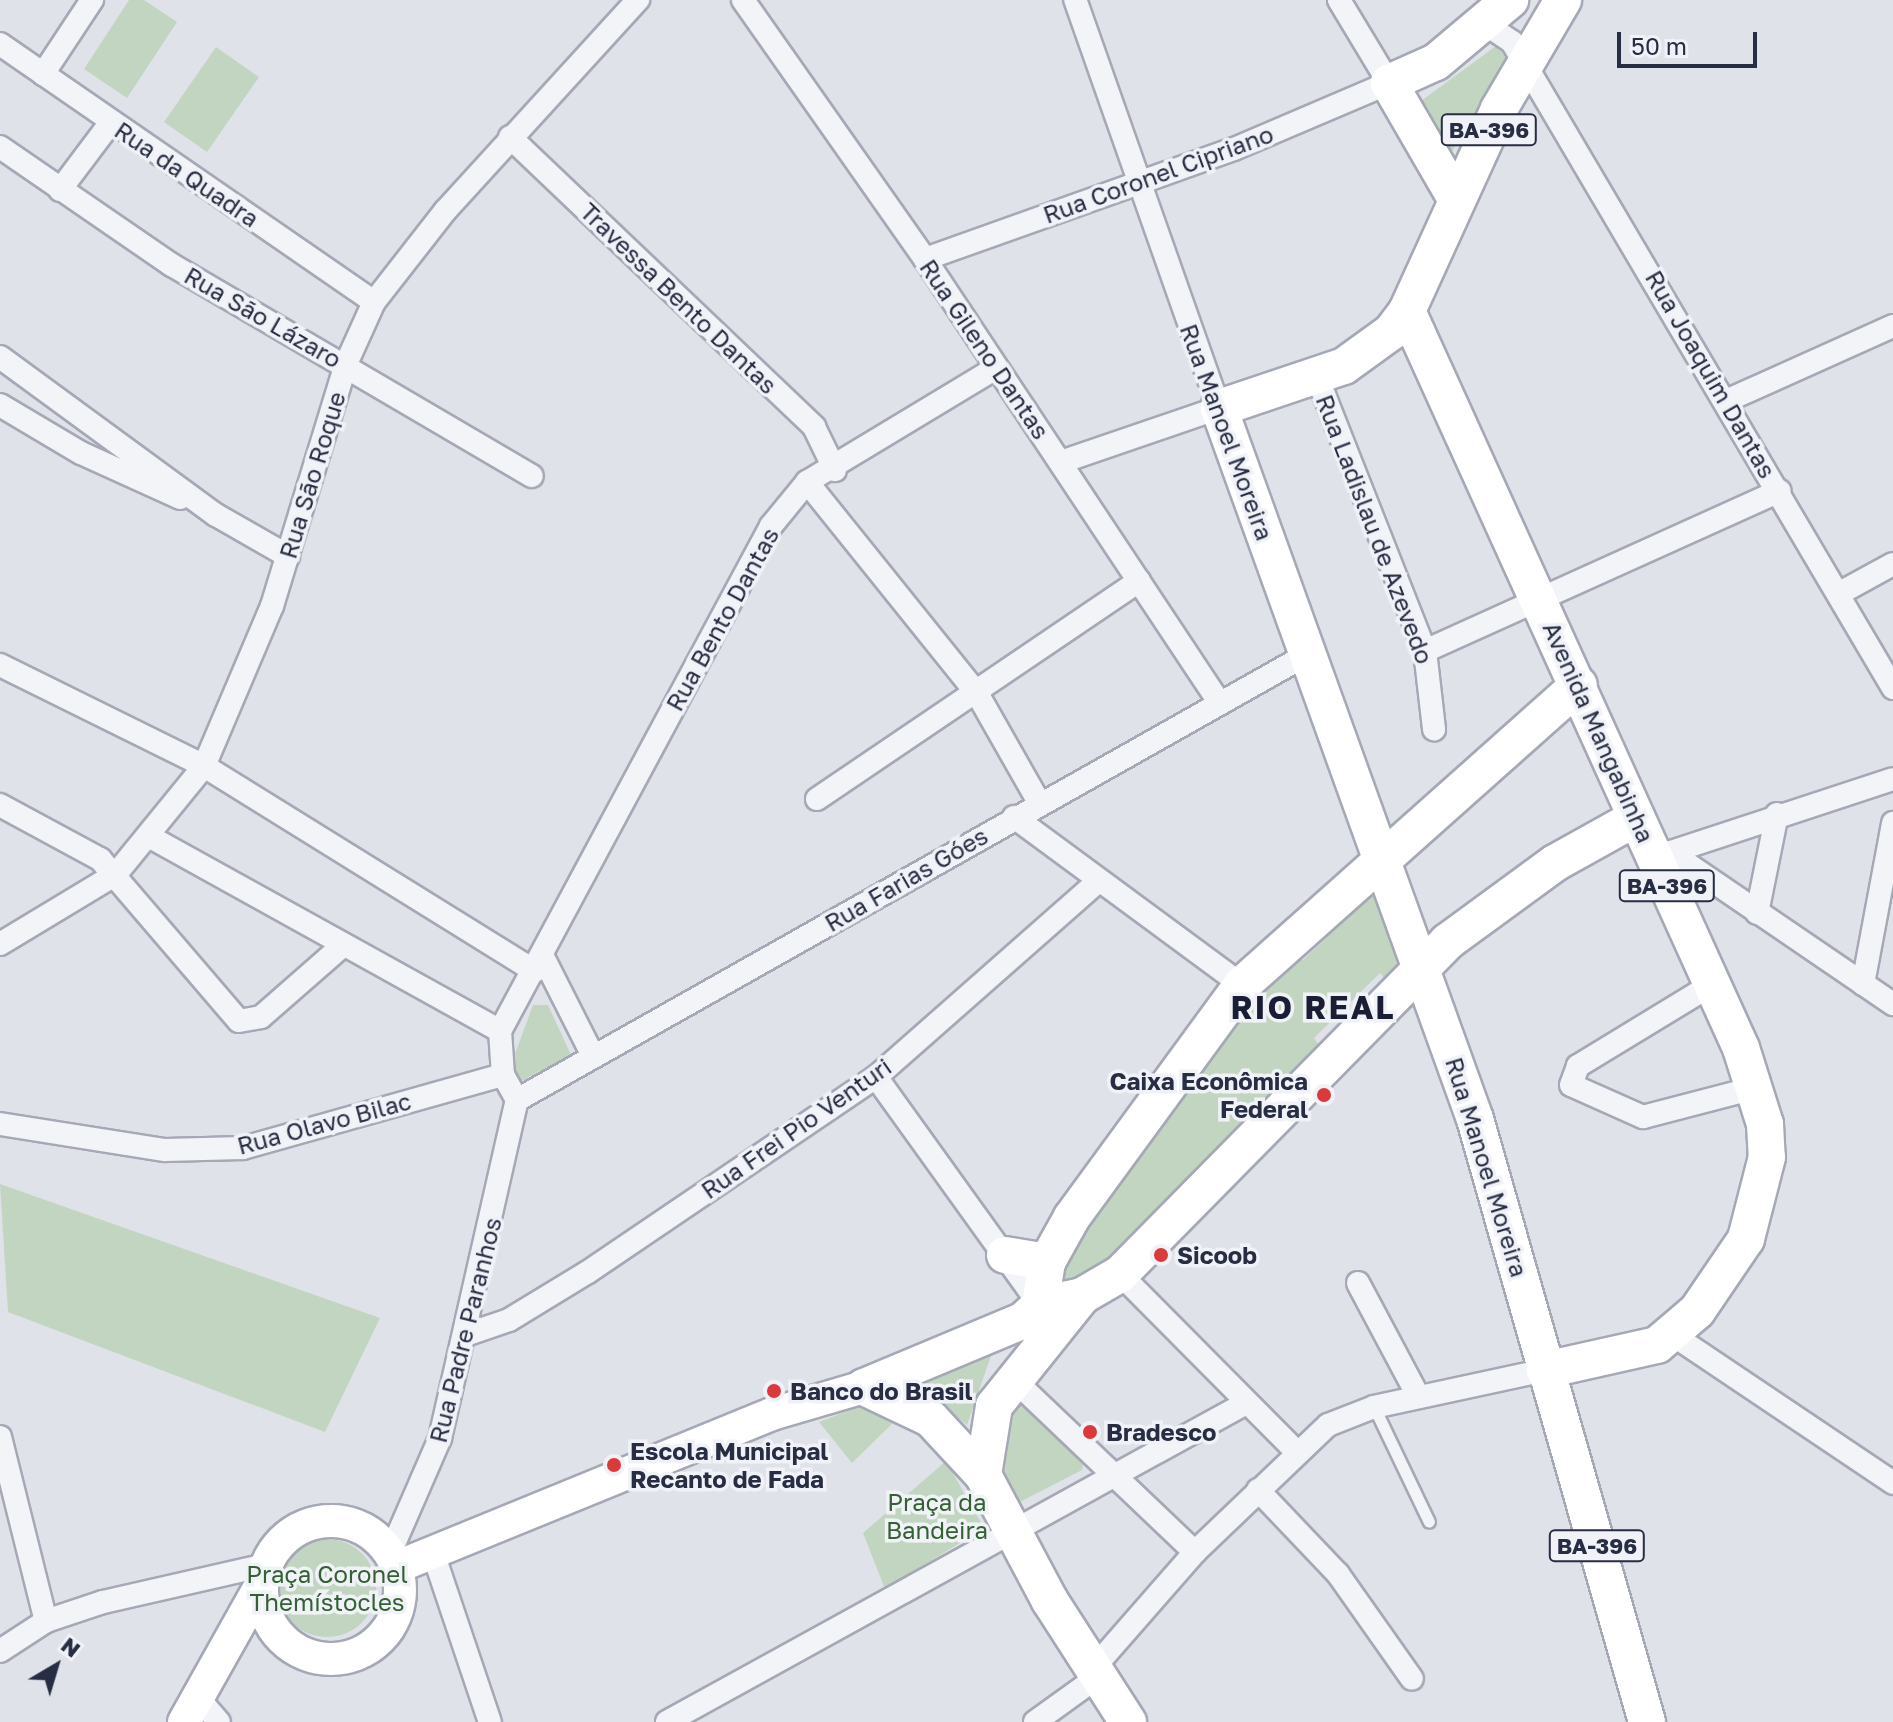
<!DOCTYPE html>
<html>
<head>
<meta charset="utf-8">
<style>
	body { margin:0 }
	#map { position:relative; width:1893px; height:1722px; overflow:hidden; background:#e0e2ea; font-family:"Golos Text",sans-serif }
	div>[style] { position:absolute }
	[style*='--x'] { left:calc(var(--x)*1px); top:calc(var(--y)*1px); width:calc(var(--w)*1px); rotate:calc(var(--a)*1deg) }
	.green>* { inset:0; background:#c2d5c0 }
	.round { border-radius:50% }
	.roads { filter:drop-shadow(2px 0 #a5a8b5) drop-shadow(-2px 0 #a5a8b5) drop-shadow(0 2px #a5a8b5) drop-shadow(0 -2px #a5a8b5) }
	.lane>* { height:11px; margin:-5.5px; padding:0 5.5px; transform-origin:5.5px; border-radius:5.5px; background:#f3f4f8 }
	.street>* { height:22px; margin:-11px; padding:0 11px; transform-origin:11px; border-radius:11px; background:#f3f4f8 }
	.secondary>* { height:32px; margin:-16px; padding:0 16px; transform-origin:16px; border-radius:16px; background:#fff }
	.secondary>.ring { margin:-16px; padding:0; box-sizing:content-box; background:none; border:32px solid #fff; border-radius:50% }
	.primary>* { height:36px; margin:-18px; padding:0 18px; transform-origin:18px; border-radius:18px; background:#fff }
	.dots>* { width:22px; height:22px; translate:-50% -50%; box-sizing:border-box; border:4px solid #f0f2f7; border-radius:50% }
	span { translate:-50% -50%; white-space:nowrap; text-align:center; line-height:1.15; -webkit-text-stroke:7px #f0f2f7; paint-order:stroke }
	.shield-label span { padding:2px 6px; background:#f0f2f7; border:2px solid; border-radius:6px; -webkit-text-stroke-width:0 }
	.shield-label { font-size:22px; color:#272d43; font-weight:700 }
	.street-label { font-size:24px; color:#272d43 }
	.poi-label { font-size:24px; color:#272d43; font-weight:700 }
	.right { translate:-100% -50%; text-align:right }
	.left { translate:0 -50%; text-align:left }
	.park-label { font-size:24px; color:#346033 }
	.district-label { font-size:32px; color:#191e34; font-weight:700; letter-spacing:2px }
	.north { position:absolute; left:16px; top:1626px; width:80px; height:80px; -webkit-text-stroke:6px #f0f2f7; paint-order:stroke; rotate:38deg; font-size:22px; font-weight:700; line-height:32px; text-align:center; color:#272d43 }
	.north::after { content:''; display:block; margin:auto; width:28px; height:36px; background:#272d43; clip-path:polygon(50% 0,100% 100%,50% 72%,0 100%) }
	.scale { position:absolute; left:1617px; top:32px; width:140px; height:36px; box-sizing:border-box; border:4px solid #272d43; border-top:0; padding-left:10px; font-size:24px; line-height:28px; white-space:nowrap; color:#272d43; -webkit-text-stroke:6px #f0f2f7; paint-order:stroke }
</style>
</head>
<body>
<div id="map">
	<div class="green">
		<i style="clip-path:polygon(129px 0,144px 0,177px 22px,127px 98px,84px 69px)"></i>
		<i style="clip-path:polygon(1496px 46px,1508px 60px,1451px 153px,1421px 101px)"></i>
		<i style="clip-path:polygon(216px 47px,259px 77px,207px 152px,164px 122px)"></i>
		<i style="clip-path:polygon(1375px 892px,1407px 958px,1388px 983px,1380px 973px,1314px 1038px,1324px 1052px,1099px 1269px,1060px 1291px,1051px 1285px,1080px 1218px,1244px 995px,1292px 953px,1303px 960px)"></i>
		<i style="clip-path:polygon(533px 1005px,548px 1005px,571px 1055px,521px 1081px,512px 1062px)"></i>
		<i style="clip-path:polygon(0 1184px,380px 1318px,325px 1432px,8px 1312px)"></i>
		<i style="clip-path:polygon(992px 1353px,967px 1425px,918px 1384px)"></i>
		<i style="clip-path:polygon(1015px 1395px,1084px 1459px,1082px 1470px,1014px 1505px,997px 1467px)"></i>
		<i style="clip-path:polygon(868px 1403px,898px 1418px,852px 1463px,819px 1422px)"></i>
		<i style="clip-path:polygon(946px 1461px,984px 1528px,885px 1589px,863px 1533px)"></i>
		<i class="round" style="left:278px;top:1539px;width:98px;height:98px"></i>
	</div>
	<div class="roads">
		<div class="lane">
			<i style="--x:1374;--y:1407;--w:127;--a:64.4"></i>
		</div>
		<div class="street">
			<i style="--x:743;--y:0;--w:317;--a:54.9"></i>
			<i style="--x:925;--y:259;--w:532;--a:56.43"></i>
			<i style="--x:1484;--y:23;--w:34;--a:34"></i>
			<i style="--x:1512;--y:42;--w:750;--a:59.47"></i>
			<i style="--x:0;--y:44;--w:454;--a:34.6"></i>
			<i style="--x:43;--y:74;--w:89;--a:-56.5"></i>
			<i style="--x:510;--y:137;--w:420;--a:43.6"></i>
			<i style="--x:814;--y:427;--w:48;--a:64"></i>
			<i style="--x:0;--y:147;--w:209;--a:34.5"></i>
			<i style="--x:172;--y:265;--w:417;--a:30.4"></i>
			<i style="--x:60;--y:190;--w:85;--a:-53.1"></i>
			<i style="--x:925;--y:259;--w:328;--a:-19.6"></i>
			<i style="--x:1234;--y:149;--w:168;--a:-23.1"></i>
			<i style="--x:1389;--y:83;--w:97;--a:-121.1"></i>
			<i style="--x:0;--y:357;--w:268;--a:36.2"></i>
			<i style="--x:216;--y:515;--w:83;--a:29.7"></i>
			<i style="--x:1317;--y:377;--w:295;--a:68.5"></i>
			<i style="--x:1425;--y:651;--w:79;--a:83.4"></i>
			<i style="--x:1726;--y:401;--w:183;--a:-24.2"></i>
			<i style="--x:0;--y:405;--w:94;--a:30.7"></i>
			<i style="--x:81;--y:453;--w:109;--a:24.4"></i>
			<i style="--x:1061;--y:462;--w:167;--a:-18.9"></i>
			<i style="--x:1219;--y:408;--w:433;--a:-109.4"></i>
			<i style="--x:807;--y:482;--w:273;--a:51.2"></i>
			<i style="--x:978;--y:695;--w:125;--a:60.4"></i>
			<i style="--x:1840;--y:593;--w:60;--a:-28.7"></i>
			<i style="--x:1425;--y:651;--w:389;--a:-24.3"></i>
			<i style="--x:0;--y:665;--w:228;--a:26.3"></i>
			<i style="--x:204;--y:766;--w:389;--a:31.8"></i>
			<i style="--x:817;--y:799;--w:389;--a:-34.1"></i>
			<i style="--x:0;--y:805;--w:114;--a:28.4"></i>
			<i style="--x:100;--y:859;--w:213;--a:49.4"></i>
			<i style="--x:239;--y:1021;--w:22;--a:-10"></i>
			<i style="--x:261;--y:1017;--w:108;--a:-41.2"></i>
			<i style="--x:1014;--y:817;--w:283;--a:36.4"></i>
			<i style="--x:152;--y:838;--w:398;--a:29"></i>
			<i style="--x:1670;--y:852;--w:270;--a:34.3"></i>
			<i style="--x:1659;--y:856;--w:246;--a:-18.2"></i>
			<i style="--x:1757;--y:913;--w:101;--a:-78.6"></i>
			<i style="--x:0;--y:944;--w:135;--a:-31.1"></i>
			<i style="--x:116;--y:874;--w:139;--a:-50.8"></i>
			<i style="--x:204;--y:766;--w:174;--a:-67"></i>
			<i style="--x:272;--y:606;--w:253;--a:-73"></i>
			<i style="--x:346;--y:364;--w:68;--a:-65.7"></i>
			<i style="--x:374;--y:302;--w:117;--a:-52"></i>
			<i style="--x:446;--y:210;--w:285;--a:-47.6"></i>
			<i style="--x:543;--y:957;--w:111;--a:63.2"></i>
			<i style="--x:1863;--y:984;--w:164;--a:-79.4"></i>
			<i style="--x:1711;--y:985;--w:156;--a:148.7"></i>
			<i style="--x:1578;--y:1066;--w:20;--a:110"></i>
			<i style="--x:1571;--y:1085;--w:79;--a:24"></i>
			<i style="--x:1643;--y:1117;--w:115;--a:-14.6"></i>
			<i style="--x:876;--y:1077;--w:281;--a:54.3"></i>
			<i style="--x:517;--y:1100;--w:29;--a:-119"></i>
			<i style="--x:503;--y:1075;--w:44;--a:-93.9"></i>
			<i style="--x:500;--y:1031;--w:573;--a:-61.78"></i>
			<i style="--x:771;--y:526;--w:57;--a:-50.7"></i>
			<i style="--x:807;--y:482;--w:221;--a:-31.1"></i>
			<i style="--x:517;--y:1100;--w:906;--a:-29.42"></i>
			<i style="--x:0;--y:1124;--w:167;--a:9"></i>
			<i style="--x:165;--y:1150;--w:78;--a:-1.5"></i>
			<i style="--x:243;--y:1148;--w:270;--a:-15.7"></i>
			<i style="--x:1120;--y:1274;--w:248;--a:45.2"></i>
			<i style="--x:1358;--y:1283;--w:128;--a:62"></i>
			<i style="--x:468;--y:1334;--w:43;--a:-18.9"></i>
			<i style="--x:509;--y:1320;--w:92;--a:-31.3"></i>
			<i style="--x:588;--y:1272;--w:348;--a:-34.1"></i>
			<i style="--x:876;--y:1077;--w:295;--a:-41.4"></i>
			<i style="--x:1673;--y:1335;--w:265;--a:33.9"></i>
			<i style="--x:1011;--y:1377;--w:254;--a:43.6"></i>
			<i style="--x:0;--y:1437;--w:190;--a:76"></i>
			<i style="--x:1258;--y:1490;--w:116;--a:46.4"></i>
			<i style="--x:1338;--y:1574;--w:128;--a:54.8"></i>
			<i style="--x:390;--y:1553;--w:125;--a:-66.5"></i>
			<i style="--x:440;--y:1438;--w:347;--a:-77.2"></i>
			<i style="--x:433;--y:1553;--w:178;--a:71.4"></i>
			<i style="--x:0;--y:1651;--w:55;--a:-33.1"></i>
			<i style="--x:46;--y:1621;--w:60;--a:-18.4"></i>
			<i style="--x:103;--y:1602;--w:167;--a:-12.8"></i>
			<i style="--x:1091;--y:1671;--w:158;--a:-48.8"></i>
			<i style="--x:1195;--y:1552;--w:184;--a:-43.7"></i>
			<i style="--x:1328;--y:1425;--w:49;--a:-21.4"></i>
			<i style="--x:1374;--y:1407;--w:175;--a:-12.2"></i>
			<i style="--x:199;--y:1699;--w:30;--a:49"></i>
			<i style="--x:667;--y:1722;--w:661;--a:-28.85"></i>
			<i style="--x:1035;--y:1722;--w:75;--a:-35.8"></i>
		</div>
		<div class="secondary">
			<i class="ring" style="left:262px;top:1521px;width:106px;height:106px"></i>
			<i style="--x:397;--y:1567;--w:405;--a:-22.2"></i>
			<i style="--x:772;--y:1414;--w:96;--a:-16.4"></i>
			<i style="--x:184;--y:1722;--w:159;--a:-60.7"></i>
		</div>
		<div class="primary">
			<i style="--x:1563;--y:0;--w:126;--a:120.4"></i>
			<i style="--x:1499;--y:109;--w:222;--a:114.5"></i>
			<i style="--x:1407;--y:311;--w:26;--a:127"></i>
			<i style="--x:1391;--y:332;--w:58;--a:144.1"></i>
			<i style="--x:1344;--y:366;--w:132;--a:161.4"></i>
			<i style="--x:1219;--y:408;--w:756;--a:70.2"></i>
			<i style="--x:1475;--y:1119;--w:627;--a:74.08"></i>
			<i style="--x:1455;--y:197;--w:132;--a:-120.1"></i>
			<i style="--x:1389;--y:83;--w:51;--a:-24.1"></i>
			<i style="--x:1436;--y:62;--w:97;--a:-40"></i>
			<i style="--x:1407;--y:311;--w:809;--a:65.62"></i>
			<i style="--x:1741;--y:1048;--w:80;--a:72.5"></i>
			<i style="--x:1765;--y:1124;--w:33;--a:87"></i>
			<i style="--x:1767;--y:1157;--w:85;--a:104.4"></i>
			<i style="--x:1746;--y:1239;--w:87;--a:124.2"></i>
			<i style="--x:1697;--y:1311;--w:52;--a:139.6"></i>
			<i style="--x:1657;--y:1345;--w:115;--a:167.4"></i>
			<i style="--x:1005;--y:1255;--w:43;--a:9.5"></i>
			<i style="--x:1040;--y:1305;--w:44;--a:-80.8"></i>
			<i style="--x:1047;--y:1262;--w:51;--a:-60.9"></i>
			<i style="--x:1072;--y:1217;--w:288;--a:-53.8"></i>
			<i style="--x:1242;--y:985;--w:451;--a:-41.7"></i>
			<i style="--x:1040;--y:1305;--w:43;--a:-12.1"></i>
			<i style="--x:1082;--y:1296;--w:44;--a:-30.1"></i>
			<i style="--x:1120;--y:1274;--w:466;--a:-45.4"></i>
			<i style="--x:1447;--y:942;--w:134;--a:-36.2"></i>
			<i style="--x:1555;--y:863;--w:93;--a:-29.1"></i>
			<i style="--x:864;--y:1387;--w:74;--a:25.5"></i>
			<i style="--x:931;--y:1419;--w:76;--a:47.1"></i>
			<i style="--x:983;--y:1475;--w:143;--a:62"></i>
			<i style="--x:1050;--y:1601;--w:144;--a:57.2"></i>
			<i style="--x:864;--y:1387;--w:173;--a:-22.7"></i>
			<i style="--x:1024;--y:1320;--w:22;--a:-43"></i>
			<i style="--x:983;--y:1475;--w:70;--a:-80.9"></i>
			<i style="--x:994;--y:1406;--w:141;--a:-51.3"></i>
		</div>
	</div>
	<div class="dots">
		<i style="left:1324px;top:1095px;background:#da3a3a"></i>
		<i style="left:1161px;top:1255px;background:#da3a3a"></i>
		<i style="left:774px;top:1391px;background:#da3a3a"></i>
		<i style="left:1090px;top:1432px;background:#da3a3a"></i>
		<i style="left:614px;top:1465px;background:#da3a3a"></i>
	</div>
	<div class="shield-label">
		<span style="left:1489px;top:130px">BA-396</span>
		<span style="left:1667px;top:886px">BA-396</span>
		<span style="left:1597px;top:1546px">BA-396</span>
	</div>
	<div class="street-label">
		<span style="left:187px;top:174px;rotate:34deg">Rua da Quadra</span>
		<span style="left:1158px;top:174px;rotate:-20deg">Rua Coronel Cipriano</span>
		<span style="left:679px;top:298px;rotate:44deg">Travessa Bento Dantas</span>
		<span style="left:263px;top:317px;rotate:30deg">Rua São Lázaro</span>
		<span style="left:985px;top:349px;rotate:56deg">Rua Gileno Dantas</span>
		<span style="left:1711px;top:374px;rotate:60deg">Rua Joaquim Dantas</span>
		<span style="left:1227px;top:432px;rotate:70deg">Rua Manoel Moreira</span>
		<span style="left:312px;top:475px;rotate:-73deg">Rua São Roque</span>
		<span style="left:1375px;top:529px;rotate:69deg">Rua Ladislau de Azevedo</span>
		<span style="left:722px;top:619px;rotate:-61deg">Rua Bento Dantas</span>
		<span style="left:1599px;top:732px;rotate:66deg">Avenida Mangabinha</span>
		<span style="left:906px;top:879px;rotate:-30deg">Rua Farias Góes</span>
		<span style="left:324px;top:1123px;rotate:-15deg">Rua Olavo Bilac</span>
		<span style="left:796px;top:1128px;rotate:-35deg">Rua Frei Pio Venturi</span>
		<span style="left:1487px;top:1167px;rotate:73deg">Rua Manoel Moreira</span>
		<span style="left:465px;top:1330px;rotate:-76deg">Rua Padre Paranhos</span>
	</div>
	<div class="poi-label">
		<span class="right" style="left:1308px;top:1095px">Caixa Econômica<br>Federal</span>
		<span class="left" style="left:1177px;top:1255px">Sicoob</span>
		<span class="left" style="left:790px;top:1391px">Banco do Brasil</span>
		<span class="left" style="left:1106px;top:1432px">Bradesco</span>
		<span class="left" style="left:630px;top:1465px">Escola Municipal<br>Recanto de Fada</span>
	</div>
	<div class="park-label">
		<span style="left:937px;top:1516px">Praça da<br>Bandeira</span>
		<span style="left:327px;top:1588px">Praça Coronel<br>Themístocles</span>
	</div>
	<div class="district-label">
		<span style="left:1313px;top:1007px">RIO REAL</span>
	</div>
	<div class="north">N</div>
	<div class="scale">50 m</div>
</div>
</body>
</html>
